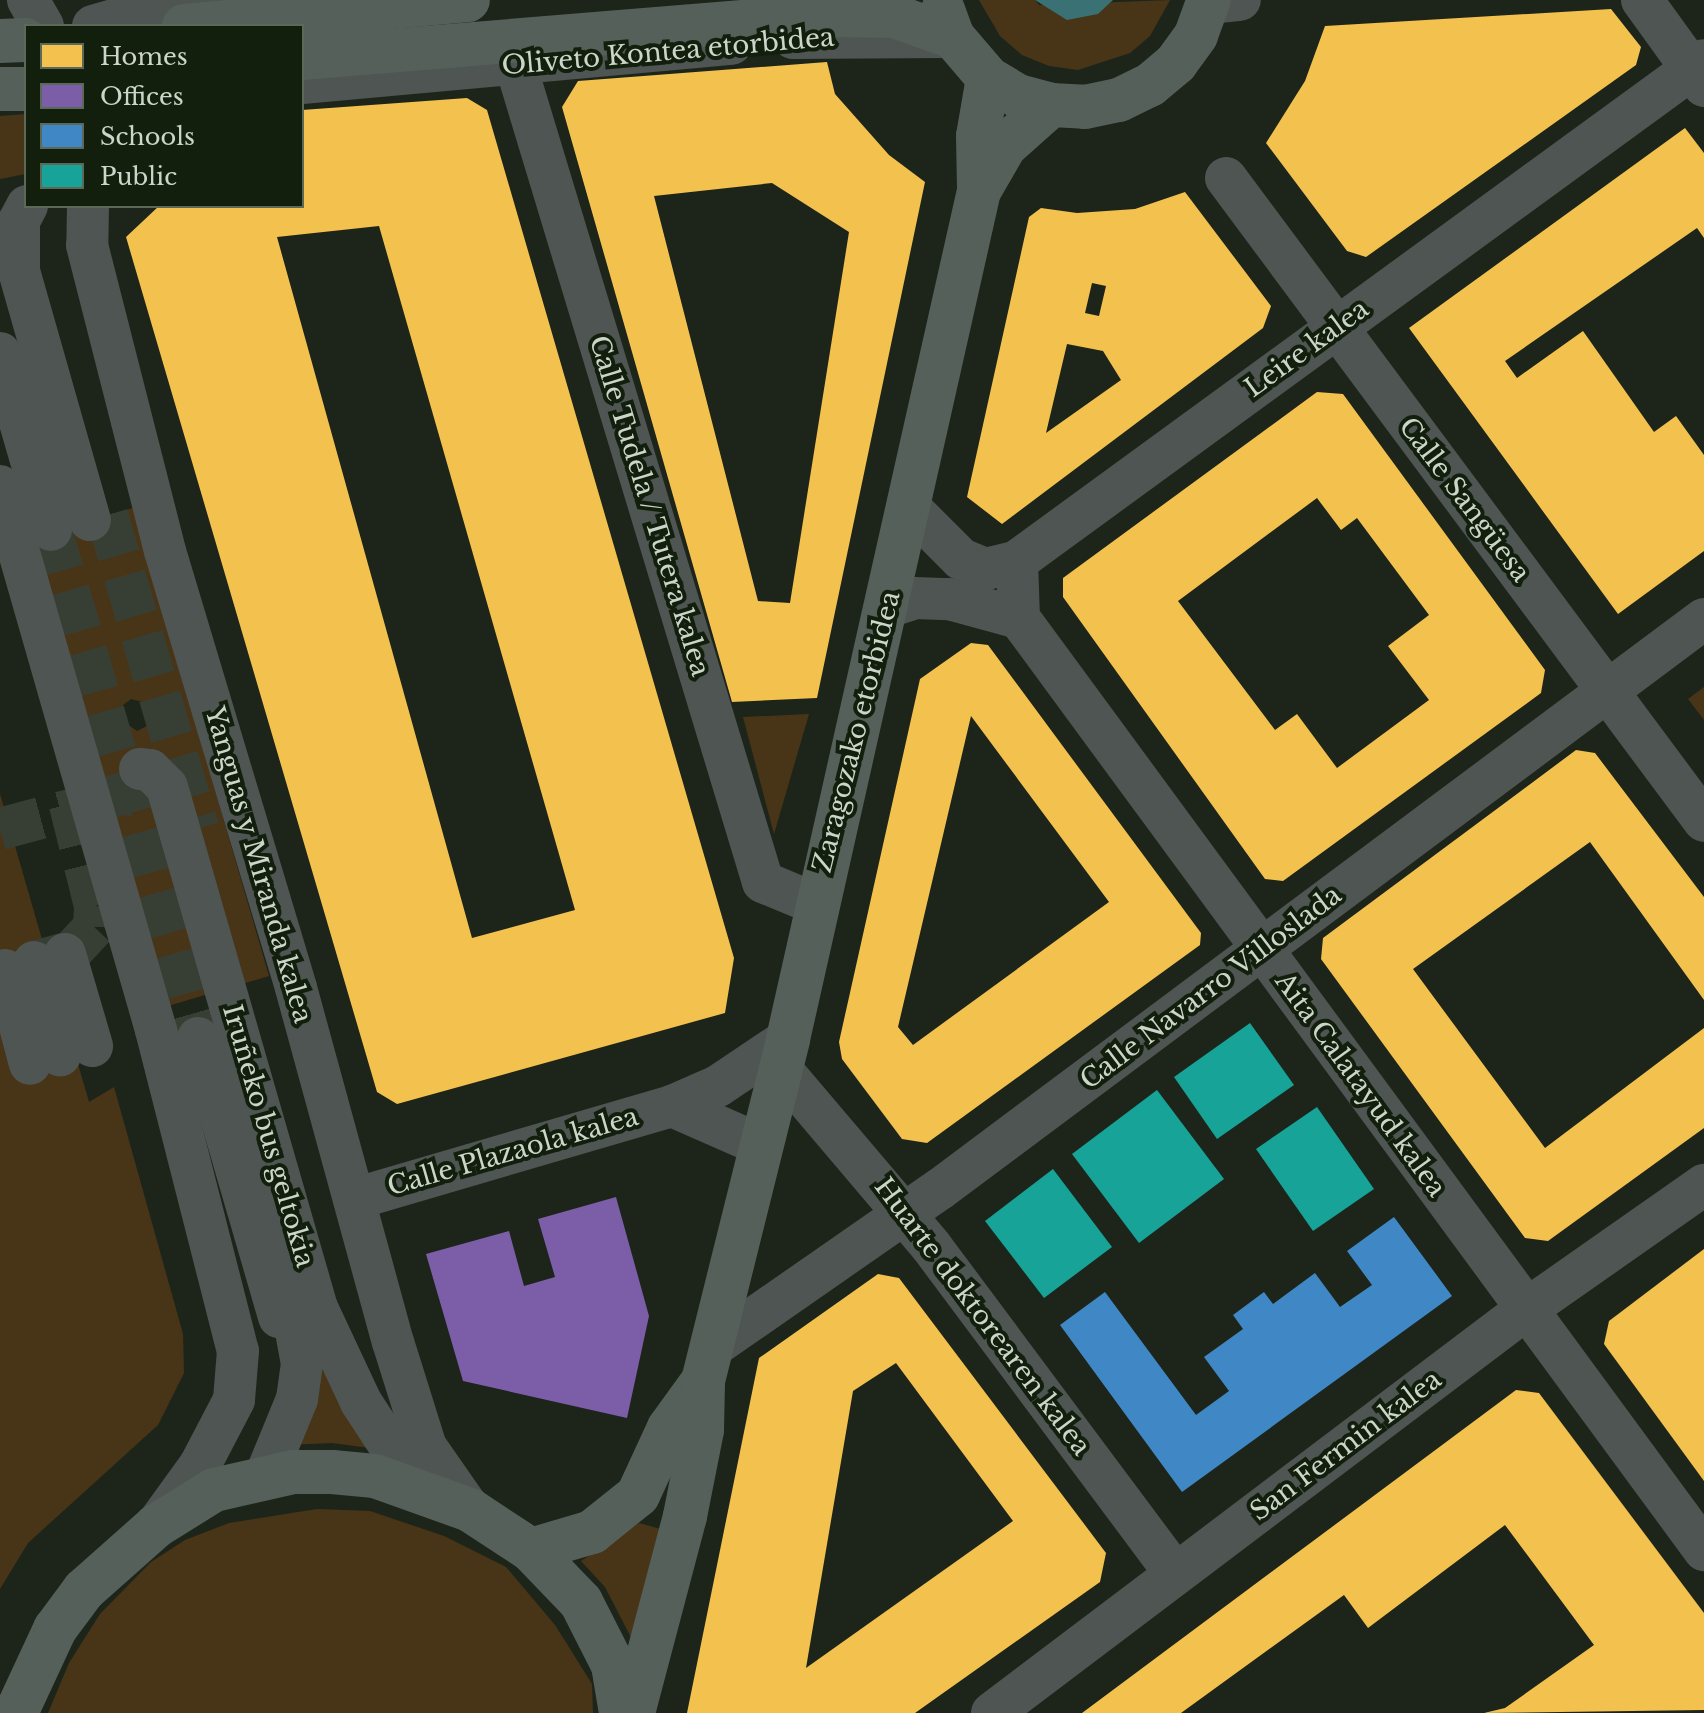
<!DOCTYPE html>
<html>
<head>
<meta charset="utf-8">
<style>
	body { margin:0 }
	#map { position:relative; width:1704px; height:1713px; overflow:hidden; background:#1d251a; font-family:"Libre Baskerville",serif }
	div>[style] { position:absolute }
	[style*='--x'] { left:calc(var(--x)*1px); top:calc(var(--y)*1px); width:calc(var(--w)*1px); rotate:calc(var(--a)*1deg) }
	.green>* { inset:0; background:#483517 }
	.water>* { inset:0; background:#3a7174 }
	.homes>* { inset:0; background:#f2c14e }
	.offices>* { inset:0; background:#7b5ea7 }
	.schools>* { inset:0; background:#3f88c5 }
	.public>* { inset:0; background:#17a398 }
	.minor-tunnel>* { height:42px; margin-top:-21px; transform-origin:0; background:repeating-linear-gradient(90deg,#373f34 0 42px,transparent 0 63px) }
	.minor>* { height:42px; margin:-21px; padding:0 21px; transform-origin:21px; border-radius:21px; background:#4e5552 }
	.major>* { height:44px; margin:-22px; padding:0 22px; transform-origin:22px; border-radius:22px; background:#55605a }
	span { translate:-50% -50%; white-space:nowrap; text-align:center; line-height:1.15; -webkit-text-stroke:8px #121f0d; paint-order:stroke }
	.street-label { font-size:26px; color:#ccd5c9 }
	.legend { position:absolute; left:24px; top:24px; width:280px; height:184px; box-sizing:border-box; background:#121f0d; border:2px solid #5c6858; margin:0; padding:10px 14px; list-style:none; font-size:24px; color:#ccd5c9 }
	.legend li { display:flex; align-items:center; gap:16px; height:40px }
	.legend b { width:40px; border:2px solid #5c6858 }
</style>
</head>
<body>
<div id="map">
	<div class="green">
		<i style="clip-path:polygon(979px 0,1035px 0,1039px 5px,1170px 0,1150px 36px,1130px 53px,1078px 70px,1049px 66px,1022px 55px,1000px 36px)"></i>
		<i style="clip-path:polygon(26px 114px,26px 174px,0 179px,0 116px)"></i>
		<i style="clip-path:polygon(evenodd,133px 508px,269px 976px,168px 1006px,33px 537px,133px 508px,131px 699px,146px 703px,151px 711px,147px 726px,137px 731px,120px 719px,123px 705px,131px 699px)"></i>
		<i style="clip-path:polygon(1704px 687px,1704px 720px,1688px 699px)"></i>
		<i style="clip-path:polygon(809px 714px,774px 834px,743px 717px)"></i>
		<i style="clip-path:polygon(0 794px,89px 1102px,114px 1087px,183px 1334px,184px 1373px,158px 1425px,28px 1543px,0 1589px)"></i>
		<i style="clip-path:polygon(313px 1339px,385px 1450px,332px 1443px,287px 1445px)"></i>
		<i style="clip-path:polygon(317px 1509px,370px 1511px,444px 1536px,506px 1567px,555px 1625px,592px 1684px,593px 1713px,48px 1713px,69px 1663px,100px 1614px,151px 1562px,185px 1540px,229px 1523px)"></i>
		<i style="clip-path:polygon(639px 1523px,664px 1530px,637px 1649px,605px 1587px,581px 1561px)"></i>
	</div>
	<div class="water">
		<i style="clip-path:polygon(1035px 0,1113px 0,1098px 14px,1067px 20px)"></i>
	</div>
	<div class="homes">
		<i style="clip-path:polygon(1611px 9px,1641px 47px,1636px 65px,1366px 257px,1347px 251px,1266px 143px,1305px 81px,1325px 26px)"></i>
		<i style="clip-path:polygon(evenodd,827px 62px,835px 94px,889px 155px,925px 182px,817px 698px,732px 702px,562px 107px,578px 81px,827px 62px,772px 183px,849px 232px,790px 603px,758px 601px,654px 196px,772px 183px)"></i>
		<i style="clip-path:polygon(evenodd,467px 98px,487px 110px,734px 958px,725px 1013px,397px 1104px,377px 1092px,126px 237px,159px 206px,302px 206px,302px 110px,467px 98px,379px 226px,575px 910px,472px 938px,277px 237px,379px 226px)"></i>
		<i style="clip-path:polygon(1685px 128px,1704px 153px,1704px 238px,1697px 228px,1505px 361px,1517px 378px,1583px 331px,1654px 432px,1676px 416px,1704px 455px,1704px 551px,1618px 614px,1409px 328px)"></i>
		<i style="clip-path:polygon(evenodd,1185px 192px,1271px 306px,1263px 328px,1002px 524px,967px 497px,1029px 217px,1041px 208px,1077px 213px,1135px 209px,1185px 192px,1092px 283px,1106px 286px,1099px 316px,1085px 313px,1092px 283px,1185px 192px,1067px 344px,1103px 351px,1121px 380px,1046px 433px,1067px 344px)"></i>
		<i style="clip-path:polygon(evenodd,1317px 392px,1343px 394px,1545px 670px,1541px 693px,1283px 881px,1265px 879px,1063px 597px,1063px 578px,1317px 392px,1317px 498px,1341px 530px,1357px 518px,1429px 615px,1388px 646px,1429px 700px,1337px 768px,1297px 714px,1275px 730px,1178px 601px,1317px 498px)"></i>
		<i style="clip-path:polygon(evenodd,971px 643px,988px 645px,1201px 933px,1200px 945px,927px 1143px,902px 1139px,842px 1059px,839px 1042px,920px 679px,971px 643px,971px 716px,1109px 902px,913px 1045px,898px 1027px,971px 716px)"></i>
		<i style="clip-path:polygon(1576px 750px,1595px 753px,1704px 897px,1704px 1000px,1590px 842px,1413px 969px,1545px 1148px,1704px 1028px,1704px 1128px,1548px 1241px,1525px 1238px,1321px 959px,1323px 938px)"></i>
		<i style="clip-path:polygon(1704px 1249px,1704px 1481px,1604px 1344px,1609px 1321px)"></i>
		<i style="clip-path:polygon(evenodd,878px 1274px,899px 1278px,1106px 1553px,1100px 1582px,915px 1713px,687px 1713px,759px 1358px,878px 1274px,896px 1363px,1013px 1521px,806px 1668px,853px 1391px,896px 1363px)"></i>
		<i style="clip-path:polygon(1516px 1390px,1539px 1393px,1704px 1613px,1704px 1710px,1484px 1713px,1505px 1708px,1594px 1645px,1505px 1525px,1368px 1628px,1344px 1595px,1181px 1713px,1082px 1713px)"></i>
	</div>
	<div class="offices">
		<i style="clip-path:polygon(616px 1197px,649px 1316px,627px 1418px,463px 1381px,426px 1254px,509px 1231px,524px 1286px,555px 1277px,538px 1219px)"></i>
	</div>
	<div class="schools">
		<i style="clip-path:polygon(1394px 1217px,1452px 1296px,1182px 1492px,1060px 1325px,1105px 1292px,1196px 1415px,1229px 1391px,1204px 1357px,1243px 1329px,1233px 1315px,1264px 1292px,1273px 1304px,1315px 1273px,1340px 1307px,1372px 1285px,1347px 1251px)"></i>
	</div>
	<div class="public">
		<i style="clip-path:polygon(1250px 1023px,1294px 1085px,1217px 1139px,1174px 1077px)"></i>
		<i style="clip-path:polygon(1157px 1090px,1224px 1179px,1139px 1243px,1072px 1154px)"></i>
		<i style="clip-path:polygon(1317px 1107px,1374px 1189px,1313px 1231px,1256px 1149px)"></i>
		<i style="clip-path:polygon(1053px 1169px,1112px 1247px,1044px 1298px,985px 1221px)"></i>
	</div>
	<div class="minor-tunnel">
		<i style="--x:107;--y:515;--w:326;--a:73.8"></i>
		<i style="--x:51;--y:530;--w:529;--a:73.86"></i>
		<i style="--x:0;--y:829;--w:131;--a:-15.1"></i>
		<i style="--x:30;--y:963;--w:42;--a:-15"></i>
		<i style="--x:71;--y:952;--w:34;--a:-47"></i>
		<i style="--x:94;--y:927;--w:21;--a:-87"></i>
		<i style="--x:95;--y:906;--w:121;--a:-103.9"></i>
	</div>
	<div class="minor">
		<i style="--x:28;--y:0;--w:30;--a:60"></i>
		<i style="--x:1642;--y:0;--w:106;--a:54.2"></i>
		<i style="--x:1209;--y:3;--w:31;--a:-6"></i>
		<i style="--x:93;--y:26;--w:68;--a:-16.3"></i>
		<i style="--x:158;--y:7;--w:76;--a:-5.3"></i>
		<i style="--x:793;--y:38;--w:154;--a:-0.4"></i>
		<i style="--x:519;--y:76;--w:842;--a:73.16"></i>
		<i style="--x:763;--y:882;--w:57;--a:22.5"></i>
		<i style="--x:302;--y:83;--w:431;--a:-5.2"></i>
		<i style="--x:1226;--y:178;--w:801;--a:53.37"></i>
		<i style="--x:27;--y:206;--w:17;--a:118"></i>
		<i style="--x:19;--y:221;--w:50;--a:90"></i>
		<i style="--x:19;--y:271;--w:259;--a:74.1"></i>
		<i style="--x:88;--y:206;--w:39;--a:91"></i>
		<i style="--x:87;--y:245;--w:316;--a:75.7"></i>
		<i style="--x:165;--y:551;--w:456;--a:73.3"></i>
		<i style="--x:296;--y:988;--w:367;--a:74.7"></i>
		<i style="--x:393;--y:1342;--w:110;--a:72.6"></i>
		<i style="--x:426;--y:1447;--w:77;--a:55.1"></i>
		<i style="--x:0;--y:353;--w:184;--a:73.9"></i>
		<i style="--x:0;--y:486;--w:566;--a:74"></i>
		<i style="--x:156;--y:1030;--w:331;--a:75.7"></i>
		<i style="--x:238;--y:1351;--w:49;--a:94.7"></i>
		<i style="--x:234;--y:1400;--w:73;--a:117.6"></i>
		<i style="--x:200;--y:1465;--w:75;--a:125.8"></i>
		<i style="--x:910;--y:508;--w:72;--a:45"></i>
		<i style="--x:961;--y:559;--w:27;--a:22"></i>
		<i style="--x:986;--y:569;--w:32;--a:-14"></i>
		<i style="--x:1017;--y:561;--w:850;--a:-36.1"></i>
		<i style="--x:1017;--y:561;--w:57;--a:88"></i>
		<i style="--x:1019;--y:618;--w:1157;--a:53.68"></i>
		<i style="--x:888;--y:607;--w:28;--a:-18"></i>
		<i style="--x:915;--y:598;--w:34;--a:2"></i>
		<i style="--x:949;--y:599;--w:73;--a:15.2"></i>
		<i style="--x:140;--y:769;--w:10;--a:6"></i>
		<i style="--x:150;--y:770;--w:24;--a:45"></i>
		<i style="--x:167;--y:787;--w:542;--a:73.94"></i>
		<i style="--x:317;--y:1308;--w:104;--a:64.9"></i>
		<i style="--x:361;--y:1402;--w:62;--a:56.8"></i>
		<i style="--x:395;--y:1454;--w:55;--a:48.7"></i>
		<i style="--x:65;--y:954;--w:96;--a:73.6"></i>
		<i style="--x:34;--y:962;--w:97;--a:74.4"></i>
		<i style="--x:5;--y:970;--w:97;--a:75.1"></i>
		<i style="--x:198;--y:1038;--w:291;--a:73.8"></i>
		<i style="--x:780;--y:1068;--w:233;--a:49.7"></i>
		<i style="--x:931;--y:1246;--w:408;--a:53.3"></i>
		<i style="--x:672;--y:1106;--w:97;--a:23.7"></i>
		<i style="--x:354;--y:1199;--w:331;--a:-16.3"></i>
		<i style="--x:672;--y:1106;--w:50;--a:-23.5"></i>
		<i style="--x:718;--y:1086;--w:84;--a:-33.9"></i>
		<i style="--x:711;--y:1348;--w:279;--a:-34.8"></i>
		<i style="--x:940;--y:1189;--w:953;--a:-36.73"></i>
		<i style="--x:265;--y:1477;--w:84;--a:-67.7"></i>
		<i style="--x:297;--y:1399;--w:35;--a:-82"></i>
		<i style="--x:302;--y:1364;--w:83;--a:-100.4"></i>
		<i style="--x:992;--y:1713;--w:667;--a:-37.08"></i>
		<i style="--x:1524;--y:1311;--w:220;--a:-35"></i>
	</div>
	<div class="major">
		<i style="--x:943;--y:10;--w:29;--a:70"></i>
		<i style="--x:953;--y:37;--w:54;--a:49.5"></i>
		<i style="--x:988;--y:78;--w:35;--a:31"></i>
		<i style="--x:1018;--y:96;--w:34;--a:15"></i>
		<i style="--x:1051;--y:105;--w:34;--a:3"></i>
		<i style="--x:1085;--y:107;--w:35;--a:-12"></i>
		<i style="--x:1119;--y:100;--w:34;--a:-26"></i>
		<i style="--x:1150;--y:85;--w:34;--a:-40"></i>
		<i style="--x:1176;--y:63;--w:34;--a:-54"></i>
		<i style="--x:1196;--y:35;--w:37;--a:-70"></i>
		<i style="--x:184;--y:26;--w:285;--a:-5.2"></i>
		<i style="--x:0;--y:41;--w:26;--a:-2"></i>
		<i style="--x:302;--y:58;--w:527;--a:-4.68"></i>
		<i style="--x:827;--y:15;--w:67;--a:0.9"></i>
		<i style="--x:894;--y:16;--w:63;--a:19.6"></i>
		<i style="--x:0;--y:89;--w:26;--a:0"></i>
		<i style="--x:979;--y:188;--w:52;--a:-91.1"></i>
		<i style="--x:978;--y:136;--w:59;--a:-80.2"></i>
		<i style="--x:531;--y:1550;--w:64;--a:-16.4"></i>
		<i style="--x:592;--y:1532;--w:59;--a:-38.8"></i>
		<i style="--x:638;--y:1495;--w:74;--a:-65.2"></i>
		<i style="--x:669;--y:1428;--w:58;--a:-54.1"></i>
		<i style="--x:16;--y:1713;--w:93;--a:-65.1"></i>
		<i style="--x:55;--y:1629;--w:49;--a:-53.4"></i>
		<i style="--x:84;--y:1590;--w:96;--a:-41.6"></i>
		<i style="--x:156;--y:1526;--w:68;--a:-31.8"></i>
		<i style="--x:214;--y:1490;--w:81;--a:-12.8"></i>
		<i style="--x:293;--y:1472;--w:39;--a:0"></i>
		<i style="--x:332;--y:1472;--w:43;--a:5.3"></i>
		<i style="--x:375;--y:1476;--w:101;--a:19.7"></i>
		<i style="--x:470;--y:1510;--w:73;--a:33.3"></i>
		<i style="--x:531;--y:1550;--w:72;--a:46.1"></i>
		<i style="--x:581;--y:1602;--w:71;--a:63.1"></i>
		<i style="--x:613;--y:1665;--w:49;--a:80.5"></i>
		<i style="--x:633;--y:1713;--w:204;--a:-75.2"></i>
		<i style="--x:685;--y:1516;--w:88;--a:-78.8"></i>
		<i style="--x:702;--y:1430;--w:49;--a:-88.8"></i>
		<i style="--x:703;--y:1381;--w:352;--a:-76"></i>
		<i style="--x:788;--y:1039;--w:869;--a:-77.31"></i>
		<i style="--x:979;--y:191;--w:52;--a:-60"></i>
		<i style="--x:1005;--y:146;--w:62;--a:-41.7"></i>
	</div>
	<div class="street-label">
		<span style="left:668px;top:52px;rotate:-5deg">Oliveto Kontea etorbidea</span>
		<span style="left:1307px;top:349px;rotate:-36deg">Leire kalea</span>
		<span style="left:1464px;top:500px;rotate:53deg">Calle Sangüesa</span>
		<span style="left:649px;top:506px;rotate:73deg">Calle Tudela / Tutera kalea</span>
		<span style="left:857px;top:732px;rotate:-76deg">Zaragozako etorbidea</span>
		<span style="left:258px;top:865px;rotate:74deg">Yanguas y Miranda kalea</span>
		<span style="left:1211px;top:988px;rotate:-37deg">Calle Navarro Villoslada</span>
		<span style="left:1360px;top:1085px;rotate:54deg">Aita Calatayud kalea</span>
		<span style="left:268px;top:1136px;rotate:74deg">Iruñeko bus geltokia</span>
		<span style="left:513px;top:1152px;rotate:-16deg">Calle Plazaola kalea</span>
		<span style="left:982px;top:1317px;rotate:53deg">Huarte doktorearen kalea</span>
		<span style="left:1346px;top:1446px;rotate:-37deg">San Fermin kalea</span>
	</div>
	<ul class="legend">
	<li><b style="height:22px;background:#f2c14e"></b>Homes</li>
	<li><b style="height:22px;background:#7b5ea7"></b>Offices</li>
	<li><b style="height:22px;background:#3f88c5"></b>Schools</li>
	<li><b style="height:22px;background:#17a398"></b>Public</li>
	</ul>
</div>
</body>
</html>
